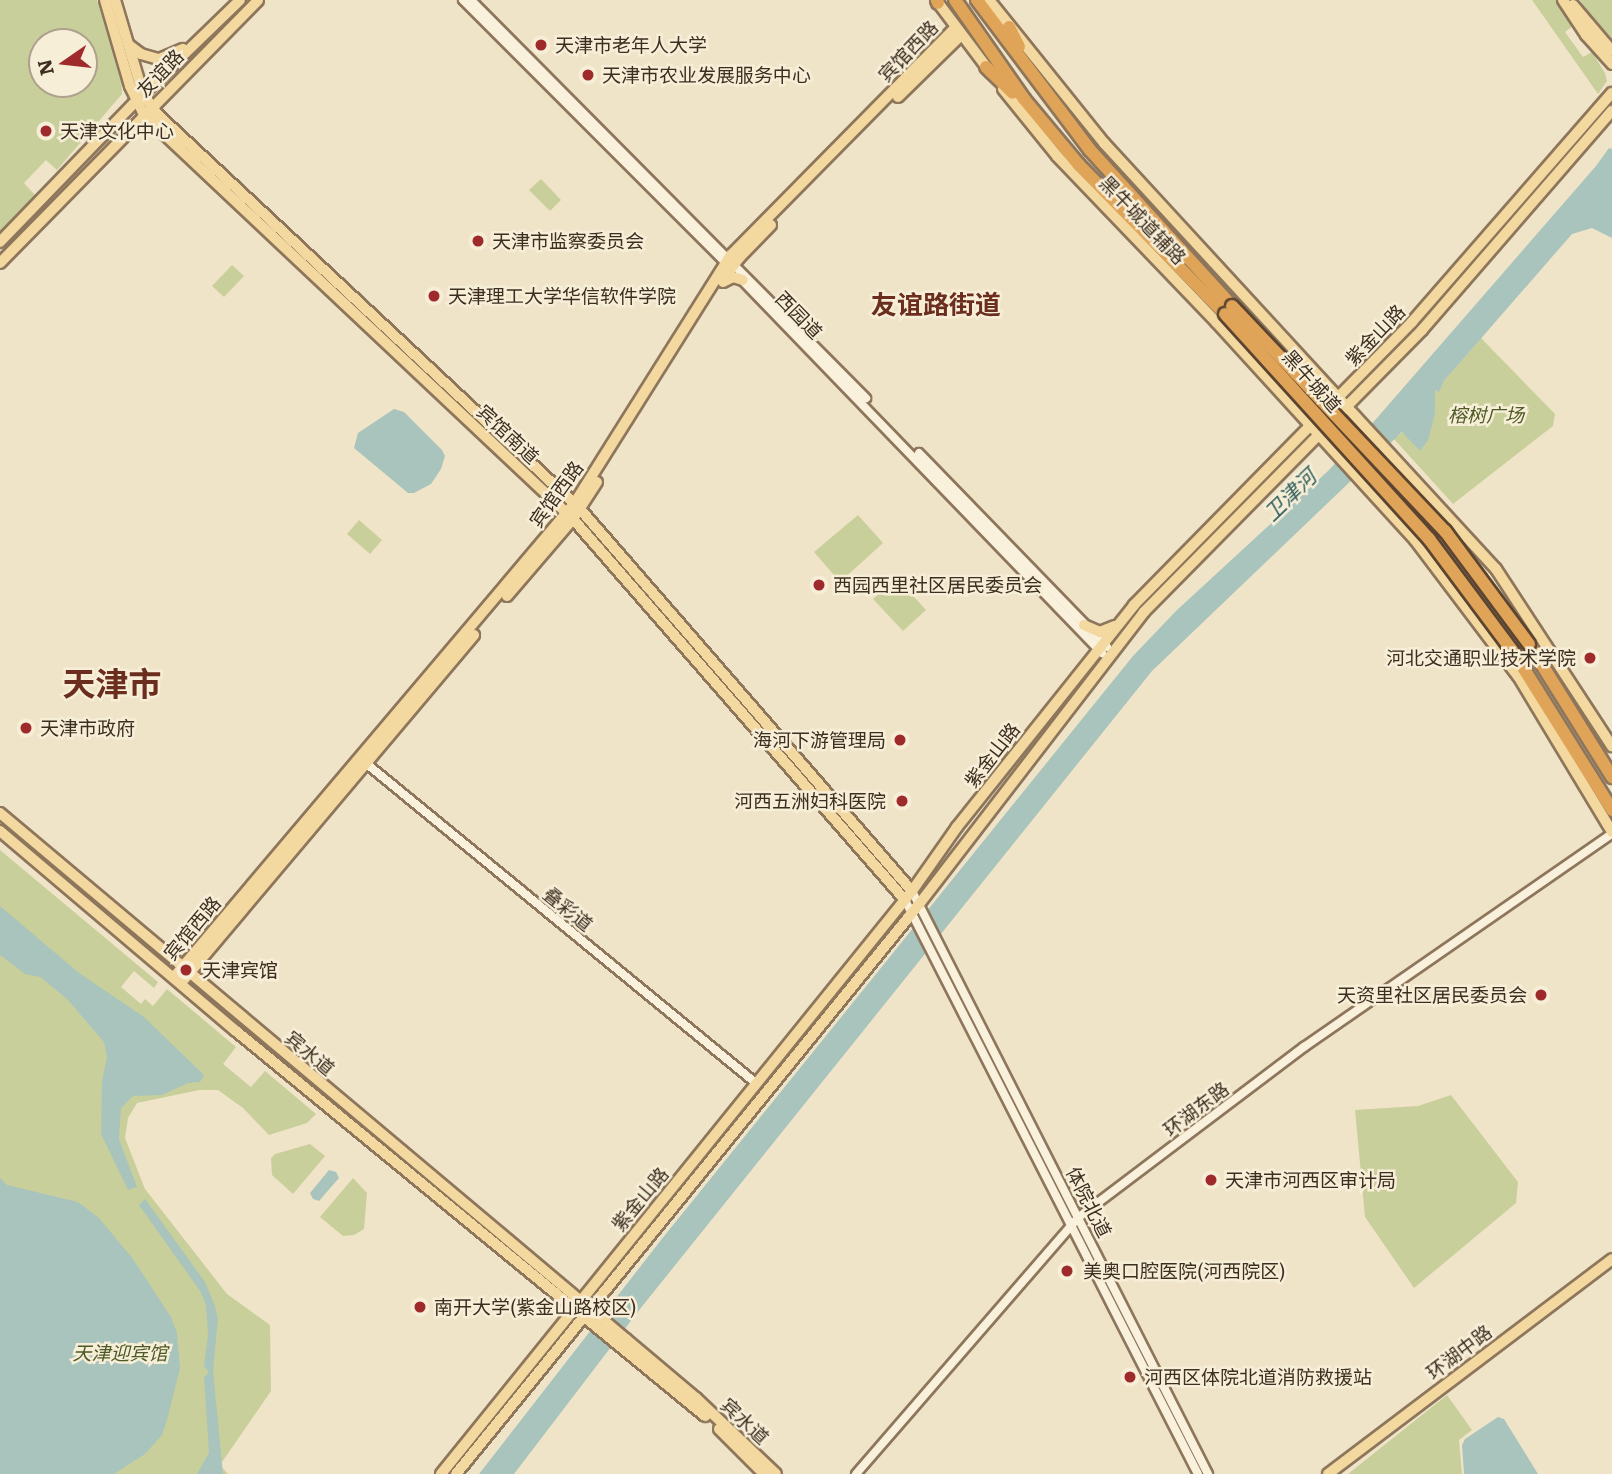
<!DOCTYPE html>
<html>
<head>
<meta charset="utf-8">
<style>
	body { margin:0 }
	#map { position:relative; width:1612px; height:1474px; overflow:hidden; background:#f0e4c8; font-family:Literata,"Noto Sans SC",serif }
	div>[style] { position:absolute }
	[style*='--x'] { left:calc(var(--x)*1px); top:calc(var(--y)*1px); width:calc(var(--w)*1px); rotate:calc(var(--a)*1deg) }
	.green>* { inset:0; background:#c9cf9b }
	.water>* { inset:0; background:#a9c4bc }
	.roads { filter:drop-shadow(2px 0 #8d765c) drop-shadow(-2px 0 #8d765c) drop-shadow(0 2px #8d765c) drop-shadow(0 -2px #8d765c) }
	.minor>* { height:8px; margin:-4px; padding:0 4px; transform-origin:4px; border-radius:4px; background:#faf1dc }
	.major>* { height:10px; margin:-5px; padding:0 5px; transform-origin:5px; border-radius:5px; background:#f3d9a0 }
	.highway>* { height:12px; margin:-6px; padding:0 6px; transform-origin:6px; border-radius:6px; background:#e0a458 }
	.bridges { filter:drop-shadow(2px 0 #5b4430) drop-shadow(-2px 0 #5b4430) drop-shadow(0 2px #5b4430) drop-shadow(0 -2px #5b4430) }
	.highway-bridge>* { height:12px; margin:-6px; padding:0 6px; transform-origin:6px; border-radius:6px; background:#e0a458 }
	.dots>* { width:19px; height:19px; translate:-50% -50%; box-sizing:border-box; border:4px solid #f7eed8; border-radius:50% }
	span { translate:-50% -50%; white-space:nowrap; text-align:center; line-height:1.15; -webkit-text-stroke:5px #f7eed8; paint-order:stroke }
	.poi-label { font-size:19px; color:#3d2e20 }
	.left { translate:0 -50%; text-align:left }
	.right { translate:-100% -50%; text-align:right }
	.street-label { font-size:19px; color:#3d2e20 }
	.park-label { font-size:19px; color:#4d5a26; font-style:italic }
	.water-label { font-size:21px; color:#2f5d5a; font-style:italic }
	.district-label { font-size:26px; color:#6b2e1e; font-weight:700 }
	.town-label { font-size:33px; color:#6b2e1e; font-weight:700 }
	.north { position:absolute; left:28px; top:28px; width:70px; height:70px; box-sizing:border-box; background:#f7eed8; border:2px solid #ada18e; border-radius:50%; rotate:256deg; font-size:19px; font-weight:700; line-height:28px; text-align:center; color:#3d2e20 }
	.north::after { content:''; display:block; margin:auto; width:24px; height:32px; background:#9e2a2b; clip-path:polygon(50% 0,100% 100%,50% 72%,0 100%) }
</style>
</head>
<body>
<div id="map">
	<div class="green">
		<i style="clip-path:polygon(evenodd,0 0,97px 0,122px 82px,122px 94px,57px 170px,46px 160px,24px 183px,35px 195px,0 235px,0 0,42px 42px,84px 42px,84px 84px,42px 84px,42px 42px)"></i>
		<i style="clip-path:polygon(1532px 0,1556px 0,1573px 26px,1565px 32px,1583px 57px,1592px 52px,1605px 73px,1607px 81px,1598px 94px)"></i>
		<i style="clip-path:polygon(1580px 0,1612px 0,1612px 41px,1583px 5px)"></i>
		<i style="clip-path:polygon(541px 179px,561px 200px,550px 211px,529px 190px)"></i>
		<i style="clip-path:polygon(232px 265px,244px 276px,224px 297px,212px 286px)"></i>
		<i style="clip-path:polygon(1481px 338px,1555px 414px,1553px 426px,1453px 504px,1394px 439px,1403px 432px,1420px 450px,1435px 414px,1435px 390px,1439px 391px,1444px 381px)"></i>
		<i style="clip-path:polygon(858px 515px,883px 543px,840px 582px,814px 552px)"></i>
		<i style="clip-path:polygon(359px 520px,382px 540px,370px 554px,347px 534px)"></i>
		<i style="clip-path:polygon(896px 577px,926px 610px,903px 631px,873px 599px)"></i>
		<i style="clip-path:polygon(0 850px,158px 982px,154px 988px,134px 971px,121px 987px,141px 1004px,145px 999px,153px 1006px,167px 989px,236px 1047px,223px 1064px,251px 1087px,265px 1071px,316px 1114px,307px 1123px,269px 1135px,243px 1108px,218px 1090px,199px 1090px,137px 1103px,128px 1118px,125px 1138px,145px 1189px,227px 1294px,270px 1325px,271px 1391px,220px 1465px,228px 1474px,0 1474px)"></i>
		<i style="clip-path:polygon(1451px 1095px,1518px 1182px,1516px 1203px,1414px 1288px,1365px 1217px,1355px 1110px,1418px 1106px)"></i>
		<i style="clip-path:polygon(310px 1144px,325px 1156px,293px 1194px,272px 1175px,271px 1158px,275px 1154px)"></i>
		<i style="clip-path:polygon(353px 1178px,367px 1193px,364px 1229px,354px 1235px,343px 1236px,320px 1217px)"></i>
		<i style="clip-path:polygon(1447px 1395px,1472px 1430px,1459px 1440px,1462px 1474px,1348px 1474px)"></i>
	</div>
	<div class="water">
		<i style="clip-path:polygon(1609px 148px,1612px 149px,1612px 238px,1592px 228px,1572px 234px,1444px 381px,1439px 392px,1435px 390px,1435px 414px,1428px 440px,1420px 451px,1402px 432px,1152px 671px,640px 1309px,514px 1474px,479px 1474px,661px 1240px,1133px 656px,1176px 611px,1328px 471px,1377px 418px,1596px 166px)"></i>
		<i style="clip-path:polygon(394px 409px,404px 412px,442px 450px,445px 456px,441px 469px,431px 484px,414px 493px,408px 493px,354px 448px,358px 433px)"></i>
		<i style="clip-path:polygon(0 906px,79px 973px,144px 1017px,204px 1075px,200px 1082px,188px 1083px,162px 1095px,133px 1096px,121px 1108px,119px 1139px,137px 1187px,128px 1190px,101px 1134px,102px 1081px,107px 1057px,104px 1042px,67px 999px,40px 977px,25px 974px,0 955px)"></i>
		<i style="clip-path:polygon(329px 1170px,336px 1172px,339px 1178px,319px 1201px,313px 1199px,310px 1193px)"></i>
		<i style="clip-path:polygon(0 1178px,7px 1185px,78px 1202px,99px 1218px,133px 1259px,171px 1317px,177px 1333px,180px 1368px,167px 1420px,162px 1435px,145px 1454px,114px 1474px,0 1474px)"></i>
		<i style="clip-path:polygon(145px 1199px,205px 1282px,215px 1306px,218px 1319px,213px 1370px,223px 1474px,197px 1474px,209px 1453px,204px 1377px,209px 1372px,204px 1366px,208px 1335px,206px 1305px,200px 1291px,139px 1205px)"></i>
		<i style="clip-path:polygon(1498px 1417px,1504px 1419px,1538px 1474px,1464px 1474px,1462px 1445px,1465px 1439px)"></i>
	</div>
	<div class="roads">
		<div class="minor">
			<i style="--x:463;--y:0;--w:375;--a:45"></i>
			<i style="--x:471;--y:0;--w:561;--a:45.22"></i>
			<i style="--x:739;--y:277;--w:523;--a:46.01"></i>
			<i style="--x:919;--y:453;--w:270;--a:45.9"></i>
			<i style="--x:362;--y:760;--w:511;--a:39.36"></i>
			<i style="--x:912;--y:891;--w:654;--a:63.08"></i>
			<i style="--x:905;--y:900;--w:644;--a:62.96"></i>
			<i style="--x:856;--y:1474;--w:340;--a:-49.1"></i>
			<i style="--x:1079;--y:1217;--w:282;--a:-37.1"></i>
			<i style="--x:1304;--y:1047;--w:374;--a:-34.7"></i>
		</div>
		<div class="major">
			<i style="--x:105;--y:0;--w:90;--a:73.8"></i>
			<i style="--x:130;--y:86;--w:32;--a:64"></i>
			<i style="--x:144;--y:115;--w:589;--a:43.28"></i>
			<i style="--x:573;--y:519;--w:505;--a:48.93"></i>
			<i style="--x:115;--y:0;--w:98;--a:73.4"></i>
			<i style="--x:143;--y:94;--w:24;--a:55"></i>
			<i style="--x:157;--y:114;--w:579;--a:43.04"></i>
			<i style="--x:580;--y:509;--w:506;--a:49.01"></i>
			<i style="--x:936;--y:0;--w:91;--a:53"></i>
			<i style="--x:989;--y:0;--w:184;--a:51.2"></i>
			<i style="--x:1104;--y:143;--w:579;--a:47.38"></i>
			<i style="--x:1496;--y:569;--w:212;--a:56.8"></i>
			<i style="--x:1563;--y:0;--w:42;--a:56.7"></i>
			<i style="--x:1586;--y:35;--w:39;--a:48"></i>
			<i style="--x:1573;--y:5;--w:60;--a:49.7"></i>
			<i style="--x:129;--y:45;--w:15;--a:37"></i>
			<i style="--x:141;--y:54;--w:19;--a:16"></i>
			<i style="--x:159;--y:59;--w:26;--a:-23"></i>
			<i style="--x:1003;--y:89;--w:86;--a:51.1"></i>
			<i style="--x:1057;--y:156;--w:230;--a:46.2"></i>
			<i style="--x:1216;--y:322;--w:295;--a:47.6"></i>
			<i style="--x:1415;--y:540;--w:171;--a:52.9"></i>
			<i style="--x:1518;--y:676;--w:182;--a:58.9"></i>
			<i style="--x:898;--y:97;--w:88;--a:-44.5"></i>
			<i style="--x:0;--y:242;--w:202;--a:-46"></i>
			<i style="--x:140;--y:97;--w:139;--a:-44.1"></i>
			<i style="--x:0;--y:263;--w:368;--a:-45.5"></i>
			<i style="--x:724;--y:278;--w:25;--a:-53"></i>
			<i style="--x:739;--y:258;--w:46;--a:-45.9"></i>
			<i style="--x:723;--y:282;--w:11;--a:-27"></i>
			<i style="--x:733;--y:277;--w:10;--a:17"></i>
			<i style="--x:507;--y:596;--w:101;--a:-49.4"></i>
			<i style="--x:573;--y:519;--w:44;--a:-57"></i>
			<i style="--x:1084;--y:625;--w:17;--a:24"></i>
			<i style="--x:1100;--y:632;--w:16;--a:-22"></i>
			<i style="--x:0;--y:813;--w:818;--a:40.04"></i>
			<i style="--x:626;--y:1339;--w:92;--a:40.1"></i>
			<i style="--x:696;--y:1398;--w:110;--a:43.5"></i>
			<i style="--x:0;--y:831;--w:309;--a:40.3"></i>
			<i style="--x:236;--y:1031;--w:607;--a:39.38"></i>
			<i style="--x:174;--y:977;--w:619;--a:-49.78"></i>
			<i style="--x:574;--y:504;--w:294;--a:-57.8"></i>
			<i style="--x:731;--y:255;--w:320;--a:-45.4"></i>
			<i style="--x:181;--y:983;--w:455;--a:-49.9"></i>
			<i style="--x:719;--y:1429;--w:64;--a:45"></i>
			<i style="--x:441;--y:1474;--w:749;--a:-51.07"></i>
			<i style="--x:912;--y:891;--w:78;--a:-54.9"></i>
			<i style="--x:957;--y:827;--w:284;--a:-51.4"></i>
			<i style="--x:1134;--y:605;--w:397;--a:-45.5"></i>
			<i style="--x:1412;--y:322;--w:304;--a:-48.9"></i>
			<i style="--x:456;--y:1474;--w:736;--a:-50.9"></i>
			<i style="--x:920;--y:903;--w:367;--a:-52.4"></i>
			<i style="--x:1144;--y:612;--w:396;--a:-45.4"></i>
			<i style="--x:1422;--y:330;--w:290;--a:-49.1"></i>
			<i style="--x:1328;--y:1474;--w:356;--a:-37.1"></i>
		</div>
		<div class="highway">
			<i style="--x:937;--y:0;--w:3;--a:72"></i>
			<i style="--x:955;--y:0;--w:121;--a:55.1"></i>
			<i style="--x:1024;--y:99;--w:86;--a:50.2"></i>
			<i style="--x:1079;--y:165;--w:209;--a:45.6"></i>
			<i style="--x:977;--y:0;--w:188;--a:53"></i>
			<i style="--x:1090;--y:150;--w:211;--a:47.7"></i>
			<i style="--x:1009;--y:27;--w:22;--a:63"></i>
			<i style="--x:986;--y:67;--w:37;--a:44"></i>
			<i style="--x:1529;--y:644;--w:157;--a:58"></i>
			<i style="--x:1514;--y:653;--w:185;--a:58"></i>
		</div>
	</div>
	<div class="bridges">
		<div class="highway-bridge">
			<i style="--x:1232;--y:306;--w:310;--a:46.6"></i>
			<i style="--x:1445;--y:531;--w:141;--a:53.4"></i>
			<i style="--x:1225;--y:314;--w:304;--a:47.8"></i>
			<i style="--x:1429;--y:539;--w:142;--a:53.3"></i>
		</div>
	</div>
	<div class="dots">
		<i style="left:541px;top:45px;background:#9e2a2b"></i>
		<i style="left:588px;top:75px;background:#9e2a2b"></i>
		<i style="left:46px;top:131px;background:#9e2a2b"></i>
		<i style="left:478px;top:241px;background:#9e2a2b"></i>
		<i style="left:434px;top:296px;background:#9e2a2b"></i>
		<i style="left:819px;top:585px;background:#9e2a2b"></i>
		<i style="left:1590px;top:658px;background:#9e2a2b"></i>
		<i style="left:26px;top:728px;background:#9e2a2b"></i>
		<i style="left:900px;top:740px;background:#9e2a2b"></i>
		<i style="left:902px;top:801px;background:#9e2a2b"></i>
		<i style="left:186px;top:970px;background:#9e2a2b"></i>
		<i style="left:1541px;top:995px;background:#9e2a2b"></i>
		<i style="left:1211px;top:1180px;background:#9e2a2b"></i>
		<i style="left:1067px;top:1271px;background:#9e2a2b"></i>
		<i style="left:420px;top:1307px;background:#9e2a2b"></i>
		<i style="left:1130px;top:1377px;background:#9e2a2b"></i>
	</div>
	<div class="poi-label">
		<span class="left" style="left:555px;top:45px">天津市老年人大学</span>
		<span class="left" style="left:602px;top:75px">天津市农业发展服务中心</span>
		<span class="left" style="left:60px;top:131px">天津文化中心</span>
		<span class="left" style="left:492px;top:241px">天津市监察委员会</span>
		<span class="left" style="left:448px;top:296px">天津理工大学华信软件学院</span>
		<span class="left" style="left:833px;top:585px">西园西里社区居民委员会</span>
		<span class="right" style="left:1576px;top:658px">河北交通职业技术学院</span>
		<span class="left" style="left:40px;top:728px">天津市政府</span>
		<span class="right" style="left:886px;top:740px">海河下游管理局</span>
		<span class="right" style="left:886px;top:801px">河西五洲妇科医院</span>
		<span class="left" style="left:202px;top:970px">天津宾馆</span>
		<span class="right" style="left:1527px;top:995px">天资里社区居民委员会</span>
		<span class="left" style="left:1225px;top:1180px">天津市河西区审计局</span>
		<span class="left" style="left:1083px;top:1271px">美奥口腔医院(河西院区)</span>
		<span class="left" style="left:434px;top:1307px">南开大学(紫金山路校区)</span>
		<span class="left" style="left:1144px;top:1377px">河西区体院北道消防救援站</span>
	</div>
	<div class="street-label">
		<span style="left:908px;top:51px;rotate:-46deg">宾馆西路</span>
		<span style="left:160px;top:73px;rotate:-46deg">友谊路</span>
		<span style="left:1143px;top:220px;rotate:46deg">黑牛城道辅路</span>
		<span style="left:799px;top:315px;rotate:46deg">西园道</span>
		<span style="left:1375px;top:335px;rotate:-46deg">紫金山路</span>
		<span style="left:1312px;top:381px;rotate:48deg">黑牛城道</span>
		<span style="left:508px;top:434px;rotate:43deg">宾馆南道</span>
		<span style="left:556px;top:494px;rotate:-54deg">宾馆西路</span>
		<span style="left:992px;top:755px;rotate:-52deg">紫金山路</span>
		<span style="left:568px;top:909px;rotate:39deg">叠彩道</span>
		<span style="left:192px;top:928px;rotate:-50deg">宾馆西路</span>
		<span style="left:310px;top:1053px;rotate:40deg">宾水道</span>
		<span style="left:1196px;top:1109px;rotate:-37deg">环湖东路</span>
		<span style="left:640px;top:1199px;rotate:-50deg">紫金山路</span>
		<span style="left:1089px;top:1202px;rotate:63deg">体院北道</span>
		<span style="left:1459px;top:1352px;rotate:-37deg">环湖中路</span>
		<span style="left:745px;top:1421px;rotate:43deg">宾水道</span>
	</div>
	<div class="park-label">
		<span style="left:1486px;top:415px">榕树广场</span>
		<span style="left:120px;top:1353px">天津迎宾馆</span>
	</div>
	<div class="water-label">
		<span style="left:1289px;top:494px;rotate:-44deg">卫津河</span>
	</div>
	<div class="district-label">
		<span style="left:936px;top:303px">友谊路街道</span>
	</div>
	<div class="town-label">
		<span style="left:112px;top:682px">天津市</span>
	</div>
	<div class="north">N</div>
</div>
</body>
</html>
